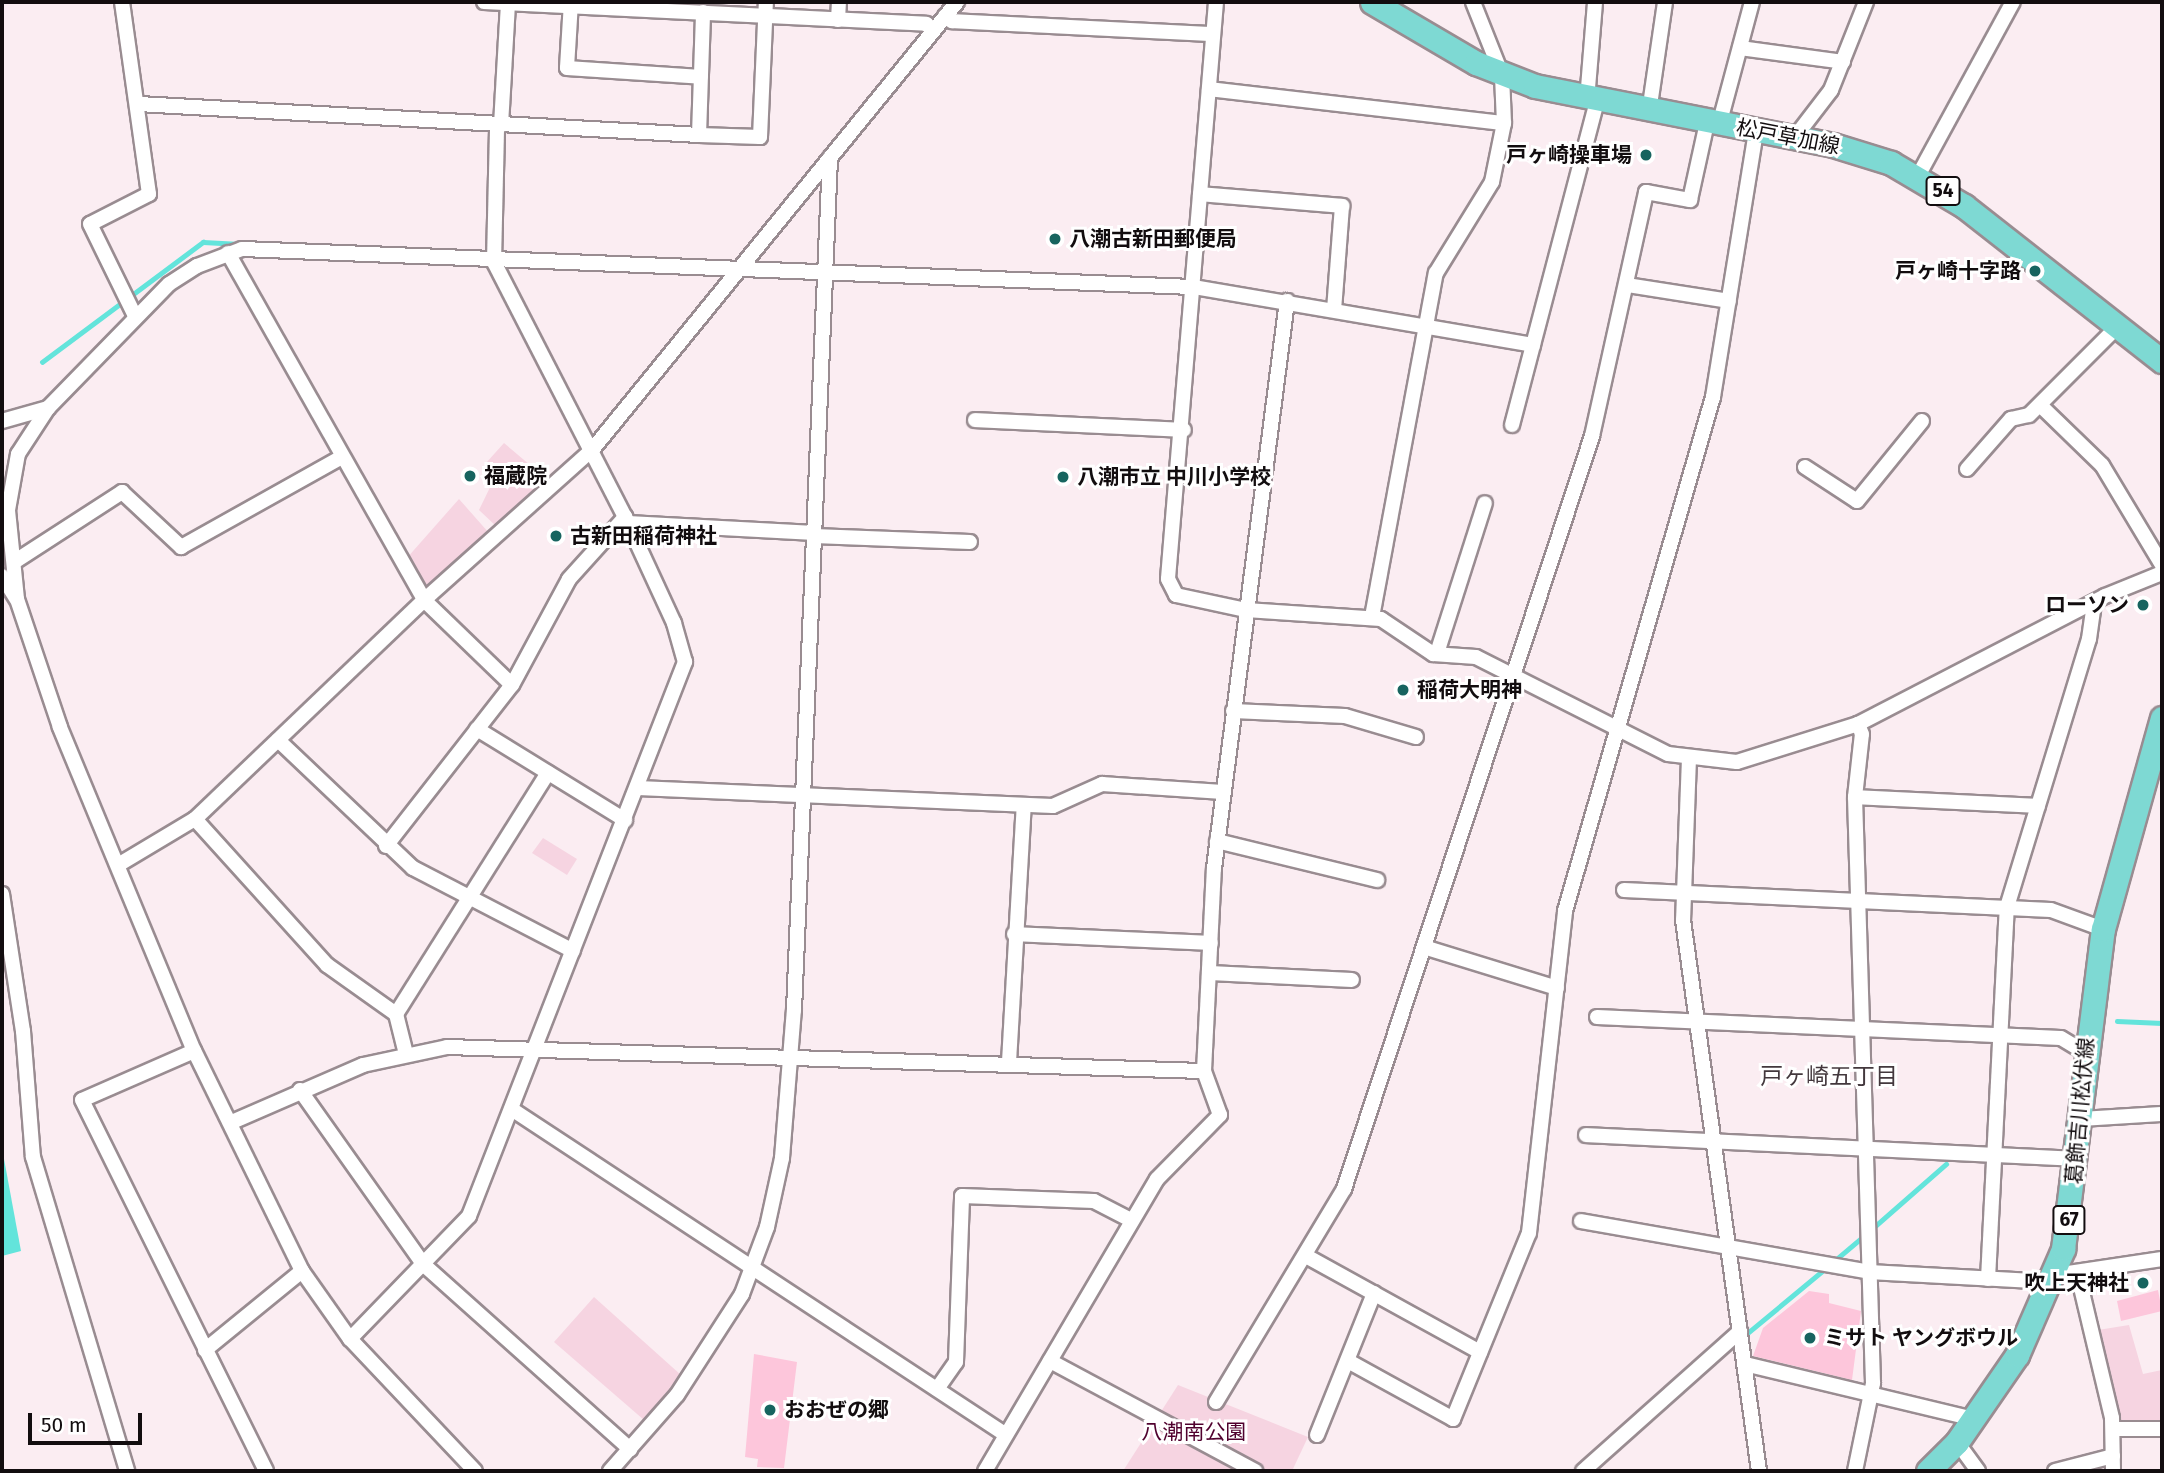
<!DOCTYPE html>
<html>
<head>
<meta charset="utf-8">
<style>
	body { margin:0 }
	#map { position:relative; width:2164px; height:1473px; overflow:hidden; background:#fbedf2; font-family:"Fira Sans","Noto Sans JP",sans-serif }
	div>[style] { position:absolute }
	[style*='--x'] { left:calc(var(--x)*1px); top:calc(var(--y)*1px); width:calc(var(--w)*1px); rotate:calc(var(--a)*1deg) }
	.green>* { inset:0; background:#f6d4e1 }
	.water>* { inset:0; background:#63e4db }
	.stream>* { height:4.5px; margin:-2.25px; padding:0 2.25px; transform-origin:2.25px; border-radius:2.25px; background:#63e4db }
	.building>* { inset:0; background:#fdc6db }
	.roads { filter:drop-shadow(2px 0 #998c91) drop-shadow(-2px 0 #998c91) drop-shadow(0 2px #998c91) drop-shadow(0 -2px #998c91) }
	.minor>* { height:14px; margin:-7px; padding:0 7px; transform-origin:7px; border-radius:7px; background:#fff }
	.primary>* { height:23px; margin:-11.5px; padding:0 11.5px; transform-origin:11.5px; border-radius:11.5px; background:#7ed9d3 }
	.dots>* { width:19px; height:19px; translate:-50% -50%; box-sizing:border-box; border:4px solid #fff; border-radius:50% }
	span { translate:-50% -50%; white-space:nowrap; text-align:center; line-height:1.15; -webkit-text-stroke:6px #fff; paint-order:stroke }
	.shield-label span { padding:2px 5px; background:#fff; border:2px solid; border-radius:5px; -webkit-text-stroke-width:0 }
	.shield-label { font-size:19px; color:#120d0f; font-weight:700 }
	.street-label { font-size:21px; color:#120d0f }
	.poi-label { font-size:21px; color:#120d0f; font-weight:700 }
	.right { translate:-100% -50%; text-align:right }
	.left { translate:0 -50%; text-align:left }
	.park-label { font-size:21px; color:#50012e }
	.neighbourhood-label { font-size:23px; color:#43383d }
	.frame { position:absolute; inset:0; border:4px solid #120d0f; pointer-events:none }
	.scale { position:absolute; left:28px; top:1413px; width:114px; height:32px; box-sizing:border-box; border:4px solid #120d0f; border-top:0; padding-left:9px; font-size:21px; line-height:24px; white-space:nowrap; color:#120d0f; -webkit-text-stroke:5px #fff; paint-order:stroke }
</style>
</head>
<body>
<div id="map">
	<div class="green">
		<i style="clip-path:polygon(504px 443px,549px 481px,497px 527px,479px 510px,497px 473px,486px 463px)"></i>
		<i style="clip-path:polygon(459px 499px,489px 533px,423px 588px,406px 559px)"></i>
		<i style="clip-path:polygon(543px 838px,577px 859px,567px 875px,532px 853px)"></i>
		<i style="clip-path:polygon(594px 1297px,681px 1375px,644px 1420px,554px 1342px)"></i>
		<i style="clip-path:polygon(2129px 1325px,2143px 1374px,2162px 1370px,2162px 1422px,2119px 1424px,2098px 1330px)"></i>
		<i style="clip-path:polygon(1178px 1385px,1308px 1437px,1292px 1471px,1123px 1471px)"></i>
	</div>
	<div class="water">
		<i style="clip-path:polygon(2px 1148px,21px 1251px,2px 1256px)"></i>
	</div>
	<div class="stream">
		<i style="--x:42;--y:362;--w:201;--a:-36.7"></i>
		<i style="--x:203;--y:242;--w:37;--a:3"></i>
		<i style="--x:2117;--y:1021;--w:45;--a:2.5"></i>
		<i style="--x:1873;--y:1228;--w:97;--a:-41.2"></i>
		<i style="--x:1833;--y:1262;--w:43;--a:-40.3"></i>
		<i style="--x:1744;--y:1336;--w:107;--a:-39.7"></i>
	</div>
	<div class="building">
		<i style="clip-path:polygon(2158px 1290px,2162px 1311px,2121px 1321px,2117px 1301px)"></i>
		<i style="clip-path:polygon(1809px 1291px,1829px 1294px,1829px 1303px,1861px 1311px,1852px 1380px,1753px 1356px,1763px 1328px)"></i>
		<i style="clip-path:polygon(754px 1354px,797px 1362px,784px 1468px,757px 1467px,758px 1459px,745px 1457px)"></i>
	</div>
	<div class="roads">
		<div class="minor">
			<i style="--x:122;--y:2;--w:194;--a:82"></i>
			<i style="--x:149;--y:194;--w:66;--a:153"></i>
			<i style="--x:90;--y:224;--w:102;--a:63.9"></i>
			<i style="--x:484;--y:2;--w:443;--a:2.8"></i>
			<i style="--x:926;--y:24;--w:9;--a:41"></i>
			<i style="--x:571;--y:2;--w:66;--a:93.5"></i>
			<i style="--x:567;--y:68;--w:134;--a:3.8"></i>
			<i style="--x:1216;--y:2;--w:579;--a:94.76"></i>
			<i style="--x:1168;--y:579;--w:18;--a:63"></i>
			<i style="--x:1176;--y:595;--w:72;--a:12.1"></i>
			<i style="--x:1246;--y:610;--w:135;--a:3.8"></i>
			<i style="--x:1381;--y:619;--w:63;--a:33.9"></i>
			<i style="--x:1433;--y:654;--w:43;--a:4"></i>
			<i style="--x:1476;--y:657;--w:215;--a:26.8"></i>
			<i style="--x:1668;--y:754;--w:69;--a:6.6"></i>
			<i style="--x:1737;--y:762;--w:127;--a:-17.4"></i>
			<i style="--x:1858;--y:724;--w:278;--a:-27.4"></i>
			<i style="--x:2105;--y:596;--w:61;--a:-22"></i>
			<i style="--x:945;--y:16;--w:9;--a:36"></i>
			<i style="--x:952;--y:21;--w:261;--a:2.9"></i>
			<i style="--x:838;--y:20;--w:18;--a:-87"></i>
			<i style="--x:1740;--y:48;--w:104;--a:7.7"></i>
			<i style="--x:1209;--y:89;--w:297;--a:6.6"></i>
			<i style="--x:1587;--y:100;--w:98;--a:-85.3"></i>
			<i style="--x:138;--y:104;--w:562;--a:3.16"></i>
			<i style="--x:699;--y:135;--w:123;--a:-88.1"></i>
			<i style="--x:1649;--y:112;--w:111;--a:-81.7"></i>
			<i style="--x:501;--y:125;--w:123;--a:-86.7"></i>
			<i style="--x:1719;--y:125;--w:127;--a:-75"></i>
			<i style="--x:699;--y:135;--w:61;--a:1.9"></i>
			<i style="--x:760;--y:137;--w:135;--a:-87.5"></i>
			<i style="--x:1795;--y:137;--w:59;--a:-52.5"></i>
			<i style="--x:1831;--y:90;--w:95;--a:-68.3"></i>
			<i style="--x:1918;--y:176;--w:198;--a:-61.4"></i>
			<i style="--x:1200;--y:194;--w:143;--a:4.8"></i>
			<i style="--x:1342;--y:206;--w:103;--a:94.4"></i>
			<i style="--x:228;--y:253;--w:399;--a:60.5"></i>
			<i style="--x:424;--y:600;--w:122;--a:44"></i>
			<i style="--x:1627;--y:285;--w:103;--a:8.9"></i>
			<i style="--x:2040;--y:405;--w:86;--a:44.1"></i>
			<i style="--x:2102;--y:465;--w:117;--a:59"></i>
			<i style="--x:975;--y:420;--w:209;--a:2.7"></i>
			<i style="--x:2;--y:421;--w:48;--a:-15.8"></i>
			<i style="--x:1512;--y:425;--w:334;--a:-75.3"></i>
			<i style="--x:1805;--y:467;--w:62;--a:33.2"></i>
			<i style="--x:1857;--y:501;--w:103;--a:-50.9"></i>
			<i style="--x:1967;--y:469;--w:67;--a:-48.7"></i>
			<i style="--x:2011;--y:419;--w:18;--a:-13"></i>
			<i style="--x:2029;--y:415;--w:126;--a:-45"></i>
			<i style="--x:628;--y:523;--w:187;--a:3.1"></i>
			<i style="--x:814;--y:536;--w:156;--a:2.2"></i>
			<i style="--x:14;--y:562;--w:129;--a:-32.9"></i>
			<i style="--x:122;--y:492;--w:81;--a:43"></i>
			<i style="--x:181;--y:547;--w:184;--a:-29.2"></i>
			<i style="--x:2;--y:576;--w:26;--a:58"></i>
			<i style="--x:1372;--y:617;--w:350;--a:-79.5"></i>
			<i style="--x:1436;--y:273;--w:107;--a:-58.4"></i>
			<i style="--x:1492;--y:182;--w:60;--a:-78.5"></i>
			<i style="--x:1504;--y:123;--w:48;--a:-92.4"></i>
			<i style="--x:1502;--y:75;--w:79;--a:-111.7"></i>
			<i style="--x:1438;--y:650;--w:154;--a:-72.3"></i>
			<i style="--x:1233;--y:711;--w:112;--a:2.6"></i>
			<i style="--x:1345;--y:716;--w:74;--a:16.5"></i>
			<i style="--x:477;--y:729;--w:174;--a:31.6"></i>
			<i style="--x:278;--y:740;--w:186;--a:43.5"></i>
			<i style="--x:413;--y:868;--w:180;--a:27.4"></i>
			<i style="--x:1689;--y:758;--w:162;--a:92.1"></i>
			<i style="--x:1683;--y:920;--w:556;--a:82.15"></i>
			<i style="--x:638;--y:788;--w:415;--a:2.5"></i>
			<i style="--x:1053;--y:806;--w:54;--a:-24.2"></i>
			<i style="--x:1102;--y:784;--w:121;--a:3.8"></i>
			<i style="--x:1855;--y:797;--w:183;--a:2.8"></i>
			<i style="--x:195;--y:819;--w:197;--a:47.9"></i>
			<i style="--x:327;--y:965;--w:85;--a:35.4"></i>
			<i style="--x:396;--y:1014;--w:41;--a:76"></i>
			<i style="--x:1217;--y:841;--w:165;--a:13.7"></i>
			<i style="--x:386;--y:846;--w:204;--a:-52"></i>
			<i style="--x:512;--y:685;--w:120;--a:-61.7"></i>
			<i style="--x:569;--y:579;--w:84;--a:-47.9"></i>
			<i style="--x:118;--y:865;--w:90;--a:-30.9"></i>
			<i style="--x:195;--y:819;--w:317;--a:-43.7"></i>
			<i style="--x:424;--y:600;--w:225;--a:-41.8"></i>
			<i style="--x:592;--y:450;--w:578;--a:-50.83"></i>
			<i style="--x:1624;--y:890;--w:427;--a:2.7"></i>
			<i style="--x:2051;--y:910;--w:55;--a:20.1"></i>
			<i style="--x:2;--y:894;--w:139;--a:81.3"></i>
			<i style="--x:23;--y:1031;--w:126;--a:85.5"></i>
			<i style="--x:33;--y:1157;--w:328;--a:73.3"></i>
			<i style="--x:1014;--y:934;--w:197;--a:2.6"></i>
			<i style="--x:1427;--y:948;--w:136;--a:17.1"></i>
			<i style="--x:1210;--y:973;--w:142;--a:2.8"></i>
			<i style="--x:396;--y:1014;--w:285;--a:-57.8"></i>
			<i style="--x:1597;--y:1017;--w:464;--a:2.6"></i>
			<i style="--x:2061;--y:1038;--w:27;--a:31"></i>
			<i style="--x:194;--y:1051;--w:122;--a:156.4"></i>
			<i style="--x:82;--y:1100;--w:414;--a:63.6"></i>
			<i style="--x:1009;--y:1062;--w:257;--a:-86.7"></i>
			<i style="--x:300;--y:1090;--w:213;--a:54.7"></i>
			<i style="--x:423;--y:1264;--w:278;--a:41.8"></i>
			<i style="--x:513;--y:1110;--w:590;--a:33.39"></i>
			<i style="--x:2080;--y:1119;--w:82;--a:-3.5"></i>
			<i style="--x:232;--y:1122;--w:143;--a:-23.5"></i>
			<i style="--x:363;--y:1065;--w:86;--a:-12.1"></i>
			<i style="--x:447;--y:1047;--w:757;--a:1.82"></i>
			<i style="--x:1586;--y:1135;--w:491;--a:2.8"></i>
			<i style="--x:1581;--y:1221;--w:292;--a:10"></i>
			<i style="--x:1869;--y:1272;--w:183;--a:3.1"></i>
			<i style="--x:1306;--y:1256;--w:199;--a:28.9"></i>
			<i style="--x:2055;--y:1275;--w:108;--a:-8.5"></i>
			<i style="--x:2078;--y:1275;--w:147;--a:76.6"></i>
			<i style="--x:2112;--y:1418;--w:53;--a:88.9"></i>
			<i style="--x:1988;--y:1279;--w:372;--a:-87.1"></i>
			<i style="--x:2007;--y:907;--w:280;--a:-73"></i>
			<i style="--x:2089;--y:639;--w:37;--a:-82"></i>
			<i style="--x:350;--y:1339;--w:171;--a:-45.9"></i>
			<i style="--x:469;--y:1216;--w:595;--a:-68.7"></i>
			<i style="--x:685;--y:662;--w:41;--a:-105.8"></i>
			<i style="--x:674;--y:623;--w:117;--a:-114.8"></i>
			<i style="--x:625;--y:517;--w:287;--a:-117.2"></i>
			<i style="--x:494;--y:262;--w:135;--a:-88.7"></i>
			<i style="--x:205;--y:1350;--w:125;--a:-39.2"></i>
			<i style="--x:1050;--y:1361;--w:233;--a:28.2"></i>
			<i style="--x:1348;--y:1361;--w:120;--a:28.9"></i>
			<i style="--x:1453;--y:1419;--w:201;--a:-67.8"></i>
			<i style="--x:1529;--y:1233;--w:324;--a:-83.6"></i>
			<i style="--x:1565;--y:911;--w:535;--a:-73.94"></i>
			<i style="--x:1713;--y:397;--w:269;--a:-80.8"></i>
			<i style="--x:1745;--y:1364;--w:236;--a:13.5"></i>
			<i style="--x:937;--y:1389;--w:33;--a:-55"></i>
			<i style="--x:956;--y:1362;--w:166;--a:-87.9"></i>
			<i style="--x:962;--y:1196;--w:132;--a:2.2"></i>
			<i style="--x:1094;--y:1201;--w:42;--a:27.2"></i>
			<i style="--x:1216;--y:1402;--w:249;--a:-59"></i>
			<i style="--x:1344;--y:1189;--w:793;--a:-71.77"></i>
			<i style="--x:1592;--y:436;--w:250;--a:-77.5"></i>
			<i style="--x:1646;--y:192;--w:45;--a:10.3"></i>
			<i style="--x:1690;--y:200;--w:79;--a:-77.6"></i>
			<i style="--x:2114;--y:1429;--w:48;--a:0"></i>
			<i style="--x:1317;--y:1435;--w:153;--a:-68.1"></i>
			<i style="--x:1957;--y:1442;--w:36;--a:54"></i>
			<i style="--x:475;--y:1471;--w:182;--a:-133.4"></i>
			<i style="--x:350;--y:1339;--w:83;--a:-125.2"></i>
			<i style="--x:302;--y:1271;--w:245;--a:-116.1"></i>
			<i style="--x:194;--y:1051;--w:351;--a:-112.5"></i>
			<i style="--x:60;--y:727;--w:135;--a:-108.6"></i>
			<i style="--x:17;--y:599;--w:89;--a:-95.8"></i>
			<i style="--x:8;--y:510;--w:57;--a:-79.9"></i>
			<i style="--x:18;--y:454;--w:55;--a:-56.9"></i>
			<i style="--x:48;--y:408;--w:173;--a:-45.7"></i>
			<i style="--x:169;--y:284;--w:33;--a:-33"></i>
			<i style="--x:197;--y:266;--w:48;--a:-20.7"></i>
			<i style="--x:242;--y:249;--w:953;--a:2.29"></i>
			<i style="--x:1194;--y:287;--w:344;--a:9.7"></i>
			<i style="--x:610;--y:1471;--w:101;--a:-48.6"></i>
			<i style="--x:677;--y:1395;--w:120;--a:-57.2"></i>
			<i style="--x:742;--y:1294;--w:72;--a:-69.5"></i>
			<i style="--x:767;--y:1227;--w:71;--a:-77.7"></i>
			<i style="--x:782;--y:1158;--w:148;--a:-85.4"></i>
			<i style="--x:794;--y:1010;--w:853;--a:-87.58"></i>
			<i style="--x:985;--y:1471;--w:339;--a:-59.5"></i>
			<i style="--x:1157;--y:1179;--w:90;--a:-45.5"></i>
			<i style="--x:1220;--y:1115;--w:47;--a:-110"></i>
			<i style="--x:1204;--y:1071;--w:203;--a:-87.2"></i>
			<i style="--x:1214;--y:868;--w:572;--a:-82.66"></i>
			<i style="--x:1583;--y:1471;--w:210;--a:-41.7"></i>
			<i style="--x:1855;--y:1471;--w:90;--a:-78.4"></i>
			<i style="--x:1873;--y:1383;--w:586;--a:-91.76"></i>
			<i style="--x:1855;--y:797;--w:63;--a:-83.7"></i>
			<i style="--x:1862;--y:734;--w:11;--a:-112"></i>
			<i style="--x:2055;--y:1471;--w:60;--a:-14.5"></i>
		</div>
		<div class="primary">
			<i style="--x:1372;--y:2;--w:121;--a:30.4"></i>
			<i style="--x:1476;--y:63;--w:63;--a:21.3"></i>
			<i style="--x:1535;--y:86;--w:304;--a:11.2"></i>
			<i style="--x:1833;--y:145;--w:61;--a:17.2"></i>
			<i style="--x:1891;--y:163;--w:85;--a:30.5"></i>
			<i style="--x:1964;--y:206;--w:251;--a:38.1"></i>
			<i style="--x:1928;--y:1471;--w:41;--a:-45"></i>
			<i style="--x:1957;--y:1442;--w:106;--a:-55.4"></i>
			<i style="--x:2017;--y:1355;--w:116;--a:-66.5"></i>
			<i style="--x:2063;--y:1249;--w:322;--a:-82.9"></i>
			<i style="--x:2103;--y:929;--w:219;--a:-74.4"></i>
		</div>
	</div>
	<div class="dots">
		<i style="left:1646px;top:155px;background:#17645f"></i>
		<i style="left:1055px;top:239px;background:#17645f"></i>
		<i style="left:2035px;top:271px;background:#17645f"></i>
		<i style="left:470px;top:476px;background:#17645f"></i>
		<i style="left:1063px;top:477px;background:#17645f"></i>
		<i style="left:556px;top:536px;background:#17645f"></i>
		<i style="left:2143px;top:605px;background:#17645f"></i>
		<i style="left:1403px;top:690px;background:#17645f"></i>
		<i style="left:2143px;top:1283px;background:#17645f"></i>
		<i style="left:1810px;top:1338px;background:#17645f"></i>
		<i style="left:770px;top:1410px;background:#17645f"></i>
	</div>
	<div class="shield-label">
		<span style="left:1943px;top:191px">54</span>
		<span style="left:2069px;top:1220px">67</span>
	</div>
	<div class="street-label">
		<span style="left:1788px;top:137px;rotate:11deg">松戸草加線</span>
		<span style="left:2080px;top:1111px;rotate:-85deg">葛飾吉川松伏線</span>
	</div>
	<div class="poi-label">
		<span class="right" style="left:1632px;top:155px">戸ヶ崎操車場</span>
		<span class="left" style="left:1069px;top:239px">八潮古新田郵便局</span>
		<span class="right" style="left:2021px;top:271px">戸ヶ崎十字路</span>
		<span class="left" style="left:484px;top:476px">福蔵院</span>
		<span class="left" style="left:1077px;top:477px">八潮市立 中川小学校</span>
		<span class="left" style="left:570px;top:536px">古新田稲荷神社</span>
		<span class="right" style="left:2129px;top:605px">ローソン</span>
		<span class="left" style="left:1417px;top:690px">稲荷大明神</span>
		<span class="right" style="left:2129px;top:1283px">吹上天神社</span>
		<span class="left" style="left:1824px;top:1338px">ミサト ヤングボウル</span>
		<span class="left" style="left:784px;top:1410px">おおぜの郷</span>
	</div>
	<div class="park-label">
		<span style="left:1194px;top:1432px">八潮南公園</span>
	</div>
	<div class="neighbourhood-label">
		<span style="left:1829px;top:1076px">戸ヶ崎五丁目</span>
	</div>
	<div class="frame"></div>
	<div class="scale">50 m</div>
</div>
</body>
</html>
